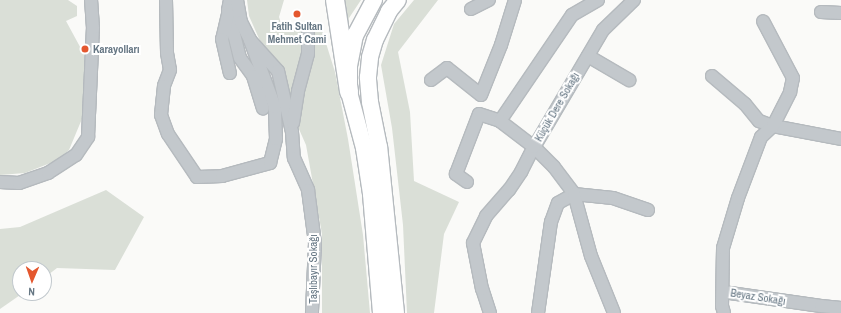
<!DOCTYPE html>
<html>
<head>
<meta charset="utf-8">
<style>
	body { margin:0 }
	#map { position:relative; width:841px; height:313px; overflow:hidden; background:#fafaf8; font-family:"Archivo Narrow",sans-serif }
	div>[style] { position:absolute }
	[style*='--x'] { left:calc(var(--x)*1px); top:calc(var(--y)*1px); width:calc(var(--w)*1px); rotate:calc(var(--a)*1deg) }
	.green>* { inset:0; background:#dadfd7 }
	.roads { filter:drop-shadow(1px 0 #b5babe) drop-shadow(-1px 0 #b5babe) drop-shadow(0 1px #b5babe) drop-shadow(0 -1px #b5babe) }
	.minor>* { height:12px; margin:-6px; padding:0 6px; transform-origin:6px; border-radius:6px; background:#c3c8cc }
	.major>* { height:16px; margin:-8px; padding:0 8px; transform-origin:8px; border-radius:8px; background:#fff }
	.highway>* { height:18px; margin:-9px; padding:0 9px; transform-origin:9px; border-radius:9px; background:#fff }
	.dots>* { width:11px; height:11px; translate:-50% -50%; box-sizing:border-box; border:2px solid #fff; border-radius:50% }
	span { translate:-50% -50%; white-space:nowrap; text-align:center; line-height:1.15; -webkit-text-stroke:4px #fff; paint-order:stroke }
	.poi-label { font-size:11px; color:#657683; font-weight:700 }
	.left { translate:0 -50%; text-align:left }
	.street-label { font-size:11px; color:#657683 }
	.north { position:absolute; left:12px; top:261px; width:40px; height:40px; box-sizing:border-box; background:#fff; border:1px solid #c1c8cd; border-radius:50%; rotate:182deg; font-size:11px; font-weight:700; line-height:16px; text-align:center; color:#657683 }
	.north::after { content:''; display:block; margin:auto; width:14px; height:18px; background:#e4572e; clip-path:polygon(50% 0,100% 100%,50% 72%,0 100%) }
</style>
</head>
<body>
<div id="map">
	<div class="green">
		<i style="clip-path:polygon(0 0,68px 0,77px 6px,77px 16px,66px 21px,85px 56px,84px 114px,69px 150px,58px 160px,25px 173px,0 175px)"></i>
		<i style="clip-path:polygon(247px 0,284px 0,279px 17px,283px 29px,320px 24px,335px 72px,348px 139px,363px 235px,370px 313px,322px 313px,322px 234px,306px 145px,249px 16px)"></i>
		<i style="clip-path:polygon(337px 0,361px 0,349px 18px,345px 43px)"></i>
		<i style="clip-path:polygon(414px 0,438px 0,398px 52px,410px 112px,414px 181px,459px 202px,444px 234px,434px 313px,407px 313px,403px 225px,392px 128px,381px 65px,394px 24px)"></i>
		<i style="clip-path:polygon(106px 190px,144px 217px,115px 270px,57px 268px,44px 278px,44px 269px,20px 269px,20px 293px,23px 293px,0 309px,0 229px,20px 227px)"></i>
	</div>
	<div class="roads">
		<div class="minor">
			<i style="--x:166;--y:0;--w:53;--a:88.9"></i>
			<i style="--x:167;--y:53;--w:17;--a:80"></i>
			<i style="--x:170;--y:70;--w:17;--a:111"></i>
			<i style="--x:164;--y:86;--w:29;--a:96"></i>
			<i style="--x:161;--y:115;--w:20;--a:70"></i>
			<i style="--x:168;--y:134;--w:52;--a:56"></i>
			<i style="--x:197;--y:177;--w:25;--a:-2"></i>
			<i style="--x:222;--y:176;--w:50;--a:-15.2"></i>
			<i style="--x:270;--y:163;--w:25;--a:-76"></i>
			<i style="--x:276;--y:139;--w:32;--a:-92"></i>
			<i style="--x:275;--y:107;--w:72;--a:-110.5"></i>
			<i style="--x:230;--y:0;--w:10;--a:101"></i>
			<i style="--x:228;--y:10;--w:49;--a:76"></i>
			<i style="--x:240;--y:58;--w:22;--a:54"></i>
			<i style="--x:253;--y:76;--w:34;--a:73"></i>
			<i style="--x:237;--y:0;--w:22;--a:80"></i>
			<i style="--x:241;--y:22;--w:20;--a:63"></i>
			<i style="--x:250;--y:40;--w:42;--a:47.9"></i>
			<i style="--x:278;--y:71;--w:63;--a:77.1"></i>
			<i style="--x:292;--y:132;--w:26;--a:86"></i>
			<i style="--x:294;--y:158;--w:35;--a:66"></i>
			<i style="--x:308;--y:190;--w:53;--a:82.5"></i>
			<i style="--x:315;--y:243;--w:70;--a:92.5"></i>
			<i style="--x:634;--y:0;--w:43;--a:135.9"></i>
			<i style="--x:603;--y:30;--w:136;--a:120.5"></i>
			<i style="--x:534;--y:147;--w:28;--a:45"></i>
			<i style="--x:554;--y:167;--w:34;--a:53"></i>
			<i style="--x:574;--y:194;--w:39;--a:6"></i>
			<i style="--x:613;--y:198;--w:37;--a:19"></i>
			<i style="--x:471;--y:9;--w:20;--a:-27"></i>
			<i style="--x:821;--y:12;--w:20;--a:3"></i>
			<i style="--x:228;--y:14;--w:26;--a:103"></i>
			<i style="--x:222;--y:39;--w:35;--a:77"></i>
			<i style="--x:588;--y:56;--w:48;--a:30.3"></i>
			<i style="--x:712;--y:76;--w:43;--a:40.3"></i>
			<i style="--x:745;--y:104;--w:22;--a:51"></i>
			<i style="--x:759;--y:121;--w:15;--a:20"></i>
			<i style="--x:773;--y:126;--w:69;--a:10.8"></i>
			<i style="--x:431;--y:80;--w:20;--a:-37"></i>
			<i style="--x:447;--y:68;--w:43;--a:38.5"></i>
			<i style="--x:481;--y:95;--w:54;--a:-68.2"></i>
			<i style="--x:501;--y:45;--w:47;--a:-72.7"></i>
			<i style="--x:293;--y:123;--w:32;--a:-81"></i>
			<i style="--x:298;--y:91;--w:38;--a:-75"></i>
			<i style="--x:308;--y:54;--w:20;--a:-90"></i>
			<i style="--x:0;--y:182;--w:19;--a:3"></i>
			<i style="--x:19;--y:183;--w:31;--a:-19"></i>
			<i style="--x:48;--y:173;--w:33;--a:-33"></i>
			<i style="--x:76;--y:155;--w:22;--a:-56"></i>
			<i style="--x:88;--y:137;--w:109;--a:-87.4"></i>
			<i style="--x:93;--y:28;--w:28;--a:-94"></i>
			<i style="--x:467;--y:182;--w:14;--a:-144"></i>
			<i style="--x:456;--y:174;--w:64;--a:-69"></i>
			<i style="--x:479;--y:114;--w:22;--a:18"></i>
			<i style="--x:500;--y:121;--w:128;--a:-55.8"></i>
			<i style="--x:572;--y:15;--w:30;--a:-30"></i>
			<i style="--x:723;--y:292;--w:99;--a:8.1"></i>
			<i style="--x:821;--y:306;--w:20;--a:6"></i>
			<i style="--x:490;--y:313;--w:25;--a:-108"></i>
			<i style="--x:482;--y:289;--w:47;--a:-101.1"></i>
			<i style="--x:473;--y:243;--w:30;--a:-64"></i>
			<i style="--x:486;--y:216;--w:35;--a:-49"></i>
			<i style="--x:509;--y:190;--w:22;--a:-56"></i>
			<i style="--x:521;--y:172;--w:28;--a:-63"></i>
			<i style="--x:534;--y:147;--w:43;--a:-142.6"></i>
			<i style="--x:538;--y:313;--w:92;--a:-81.9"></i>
			<i style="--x:551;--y:222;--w:20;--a:-70"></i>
			<i style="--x:558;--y:203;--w:18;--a:-29"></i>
			<i style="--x:574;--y:194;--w:64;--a:74.7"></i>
			<i style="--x:591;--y:256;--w:61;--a:68"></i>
			<i style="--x:724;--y:313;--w:7;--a:-106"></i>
			<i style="--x:722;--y:306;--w:58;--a:-89"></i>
			<i style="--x:723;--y:248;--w:52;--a:-73.3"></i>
			<i style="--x:738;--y:198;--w:65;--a:-69.3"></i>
			<i style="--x:761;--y:137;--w:16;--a:-43"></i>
			<i style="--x:773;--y:126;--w:38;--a:-63"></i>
			<i style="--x:790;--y:92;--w:14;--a:-78"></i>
			<i style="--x:793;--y:78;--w:64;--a:-117.8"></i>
		</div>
		<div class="major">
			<i style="--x:374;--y:0;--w:40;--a:118"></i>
			<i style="--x:355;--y:35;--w:32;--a:101"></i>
			<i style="--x:349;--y:66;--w:26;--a:90"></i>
			<i style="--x:349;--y:92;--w:58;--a:75"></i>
			<i style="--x:364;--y:148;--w:47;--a:81.3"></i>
			<i style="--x:371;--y:194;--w:119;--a:85.2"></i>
			<i style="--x:396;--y:313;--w:167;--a:-95.8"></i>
			<i style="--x:379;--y:147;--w:46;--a:-101.3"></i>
			<i style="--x:370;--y:102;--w:25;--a:-95"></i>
			<i style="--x:368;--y:77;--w:20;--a:-84"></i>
			<i style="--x:370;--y:57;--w:18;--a:-74"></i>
			<i style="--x:375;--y:40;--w:32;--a:-64"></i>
			<i style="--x:389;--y:11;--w:14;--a:-51"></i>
		</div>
		<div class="highway">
			<i style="--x:335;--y:0;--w:93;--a:81.3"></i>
		</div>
	</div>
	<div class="dots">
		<i style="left:297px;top:14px;background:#e4572e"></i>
		<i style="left:85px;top:49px;background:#e4572e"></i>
	</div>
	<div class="poi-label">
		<span style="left:297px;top:33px">Fatih Sultan<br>Mehmet Cami</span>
		<span class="left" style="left:93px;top:49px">Karayolları</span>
	</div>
	<div class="street-label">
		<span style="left:557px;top:107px;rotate:-60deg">Küçük Dere Sokağı</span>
		<span style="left:313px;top:269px;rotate:-90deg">Taşlıbayır Sokağı</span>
		<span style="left:758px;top:297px;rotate:9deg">Beyaz Sokağı</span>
	</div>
	<div class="north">N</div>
</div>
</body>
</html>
